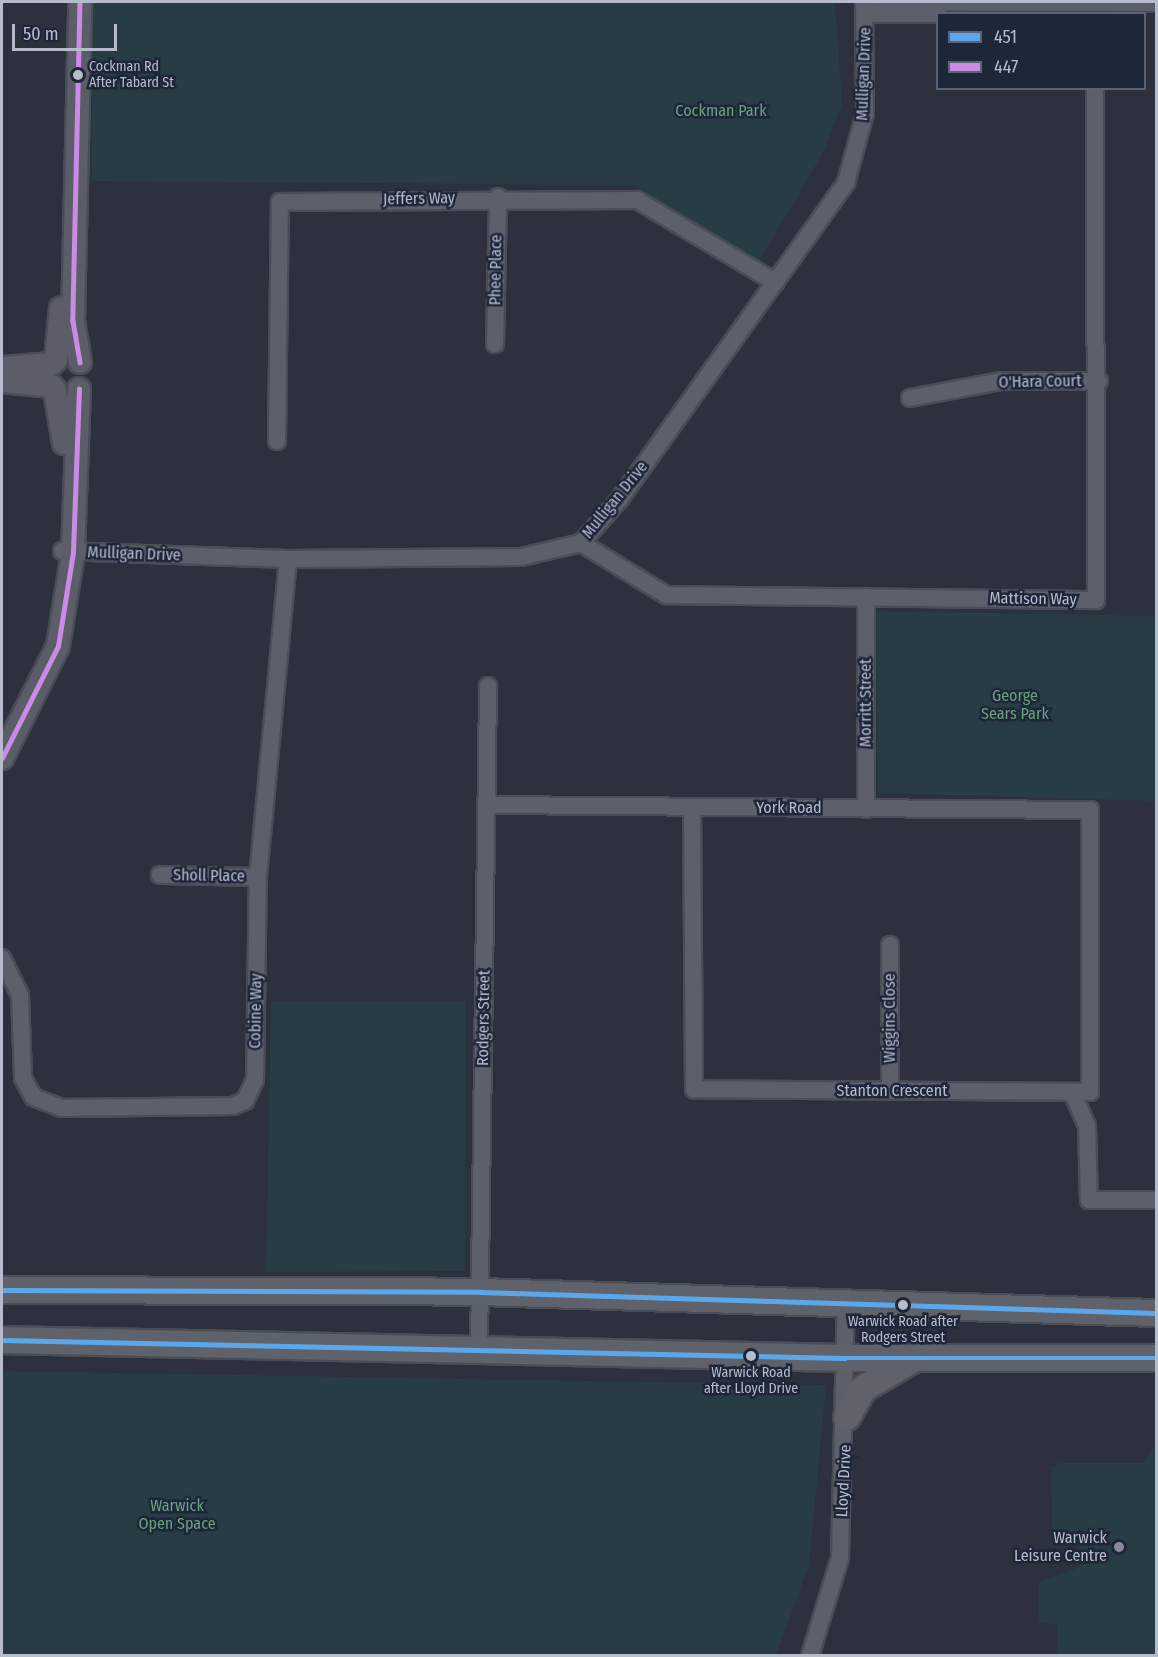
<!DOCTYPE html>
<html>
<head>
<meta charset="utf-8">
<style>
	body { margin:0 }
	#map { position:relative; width:1158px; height:1657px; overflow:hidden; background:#2c313d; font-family:"Fira Sans Condensed",sans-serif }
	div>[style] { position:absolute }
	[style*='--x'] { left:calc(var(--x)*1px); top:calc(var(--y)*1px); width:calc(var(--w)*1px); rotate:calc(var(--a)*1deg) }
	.green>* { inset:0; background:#283c44 }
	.roads { filter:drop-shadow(2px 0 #494d56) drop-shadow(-2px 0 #494d56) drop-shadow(0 2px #494d56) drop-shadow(0 -2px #494d56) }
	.street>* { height:16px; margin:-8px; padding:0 8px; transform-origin:8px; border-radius:8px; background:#5c606a }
	.secondary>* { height:22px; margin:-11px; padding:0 11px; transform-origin:11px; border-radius:11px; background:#5b5e68 }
	.primary>* { height:26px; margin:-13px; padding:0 13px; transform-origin:13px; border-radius:13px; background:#5f626b }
	.bus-1>* { height:4.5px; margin:-2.25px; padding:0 2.25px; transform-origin:2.25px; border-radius:2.25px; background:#5aa8eb }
	.bus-2>* { height:4.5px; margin:-2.25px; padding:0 2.25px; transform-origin:2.25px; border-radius:2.25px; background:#ca8be6 }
	.dots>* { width:16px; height:16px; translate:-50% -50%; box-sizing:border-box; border:3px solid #1e2639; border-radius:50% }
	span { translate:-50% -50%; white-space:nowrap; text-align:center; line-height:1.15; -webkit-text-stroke:5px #1e2639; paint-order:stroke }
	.bus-label { font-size:14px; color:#b7bccd }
	.left { translate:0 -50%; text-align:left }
	.street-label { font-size:16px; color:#b7bccd }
	.park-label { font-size:16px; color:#6ca07e }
	.poi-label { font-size:16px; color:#b7bccd }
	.right { translate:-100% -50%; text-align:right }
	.frame { position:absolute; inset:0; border:3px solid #b7bccd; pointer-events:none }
	.legend { position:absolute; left:936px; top:12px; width:210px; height:78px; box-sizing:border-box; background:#1e2639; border:2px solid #5b6274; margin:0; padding:8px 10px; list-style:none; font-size:18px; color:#b7bccd }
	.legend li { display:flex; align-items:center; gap:12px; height:30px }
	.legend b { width:30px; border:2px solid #5b6274 }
	.scale { position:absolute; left:12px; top:24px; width:105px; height:27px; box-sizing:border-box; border:3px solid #b7bccd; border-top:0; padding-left:8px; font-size:18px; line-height:21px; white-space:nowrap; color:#b7bccd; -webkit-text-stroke:4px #1e2639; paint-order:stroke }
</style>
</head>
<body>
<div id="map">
	<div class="green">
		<i style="clip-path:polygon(91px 2px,835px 2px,842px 104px,824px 151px,756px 267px,635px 185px,92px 181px)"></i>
		<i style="clip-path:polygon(876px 611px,1156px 616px,1156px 801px,878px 793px)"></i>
		<i style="clip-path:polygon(465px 1001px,465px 1271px,266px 1272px,271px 1002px)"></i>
		<i style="clip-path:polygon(2px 1371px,826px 1385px,809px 1565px,776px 1655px,2px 1655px)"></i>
		<i style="clip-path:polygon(1156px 1442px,1156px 1655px,1057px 1655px,1058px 1624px,1038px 1623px,1039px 1582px,1082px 1566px,1087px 1556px,1078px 1545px,1052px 1542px,1051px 1468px,1060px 1463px,1144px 1463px)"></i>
	</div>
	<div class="roads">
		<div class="street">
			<i style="--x:864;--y:2;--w:292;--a:0.2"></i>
			<i style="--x:865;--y:14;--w:73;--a:0"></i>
			<i style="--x:495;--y:344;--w:147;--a:-88.8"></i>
			<i style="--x:910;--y:398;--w:93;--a:-10.6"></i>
			<i style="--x:1001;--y:381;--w:98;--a:0"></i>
			<i style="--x:277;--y:441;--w:239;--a:-89.3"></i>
			<i style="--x:280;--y:202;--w:357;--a:-0.3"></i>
			<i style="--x:637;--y:200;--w:161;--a:30.7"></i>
			<i style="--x:581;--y:543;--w:100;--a:31.5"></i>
			<i style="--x:666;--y:595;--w:430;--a:0.7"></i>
			<i style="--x:1096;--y:600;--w:512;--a:-90.11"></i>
			<i style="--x:62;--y:551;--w:226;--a:2"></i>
			<i style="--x:288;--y:559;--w:233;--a:-0.5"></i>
			<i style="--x:521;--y:557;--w:62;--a:-13.1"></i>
			<i style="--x:581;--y:543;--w:57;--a:-48.5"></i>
			<i style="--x:619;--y:500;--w:390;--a:-54.4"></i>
			<i style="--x:846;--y:183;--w:73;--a:-74.8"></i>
			<i style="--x:865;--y:113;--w:111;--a:-90.5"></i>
			<i style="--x:866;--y:597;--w:212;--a:90"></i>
			<i style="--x:488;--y:805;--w:602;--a:0.48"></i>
			<i style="--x:1090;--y:810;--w:282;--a:90"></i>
			<i style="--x:1090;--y:1092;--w:396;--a:-179.6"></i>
			<i style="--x:694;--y:1089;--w:282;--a:-90.4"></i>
			<i style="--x:160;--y:875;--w:98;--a:1.2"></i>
			<i style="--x:890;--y:945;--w:146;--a:90"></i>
			<i style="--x:2;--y:958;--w:41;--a:64.1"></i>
			<i style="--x:20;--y:995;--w:83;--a:87.9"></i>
			<i style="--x:23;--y:1078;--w:21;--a:62"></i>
			<i style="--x:33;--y:1097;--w:30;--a:21"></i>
			<i style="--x:61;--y:1108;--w:172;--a:-0.7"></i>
			<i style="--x:233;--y:1106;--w:13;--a:-23"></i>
			<i style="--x:245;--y:1101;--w:23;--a:-65"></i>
			<i style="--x:255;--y:1080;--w:203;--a:-89.2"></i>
			<i style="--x:258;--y:877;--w:319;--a:-84.6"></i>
			<i style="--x:1072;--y:1092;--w:36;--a:66"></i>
			<i style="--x:1087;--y:1125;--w:75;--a:88.5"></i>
			<i style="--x:1089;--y:1200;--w:67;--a:0"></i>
			<i style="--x:479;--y:1350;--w:664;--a:-89.22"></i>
			<i style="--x:810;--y:1656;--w:102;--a:-73"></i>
			<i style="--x:840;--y:1558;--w:257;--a:-88.7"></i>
		</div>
		<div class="secondary">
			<i style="--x:56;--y:360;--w:52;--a:-84.5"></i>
			<i style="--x:80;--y:362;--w:42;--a:-99.7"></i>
			<i style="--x:73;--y:321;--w:319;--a:-88.7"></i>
			<i style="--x:2;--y:368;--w:50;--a:-4.6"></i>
			<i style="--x:2;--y:381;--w:50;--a:5.7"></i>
			<i style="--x:55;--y:390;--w:54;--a:80.4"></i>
			<i style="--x:2;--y:758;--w:125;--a:-63.4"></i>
			<i style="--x:58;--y:646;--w:95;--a:-80.9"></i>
			<i style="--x:73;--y:552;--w:163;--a:-87.9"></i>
		</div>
		<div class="primary">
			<i style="--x:2;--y:1290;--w:478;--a:0.2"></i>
			<i style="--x:480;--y:1292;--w:676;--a:1.78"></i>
			<i style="--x:2;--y:1340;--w:843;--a:1.22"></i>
			<i style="--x:845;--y:1358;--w:311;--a:0"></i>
			<i style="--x:847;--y:1417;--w:34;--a:-60"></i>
			<i style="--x:864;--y:1388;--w:56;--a:-30.3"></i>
		</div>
	</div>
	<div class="bus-1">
		<i style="--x:2;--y:1290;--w:478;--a:0.2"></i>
		<i style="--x:480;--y:1292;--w:676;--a:1.78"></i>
		<i style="--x:2;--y:1340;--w:843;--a:1.22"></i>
		<i style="--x:845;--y:1358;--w:311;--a:0"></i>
	</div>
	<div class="bus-2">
		<i style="--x:80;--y:2;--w:319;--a:91.3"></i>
		<i style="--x:73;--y:321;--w:42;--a:80.3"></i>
		<i style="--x:2;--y:758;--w:125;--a:-63.4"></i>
		<i style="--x:58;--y:646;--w:95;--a:-80.9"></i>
		<i style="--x:73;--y:552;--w:163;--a:-87.9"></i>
	</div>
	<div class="dots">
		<i style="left:78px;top:75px;background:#b7bccd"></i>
		<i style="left:903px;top:1305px;background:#b7bccd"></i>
		<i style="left:751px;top:1356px;background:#b7bccd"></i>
		<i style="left:1119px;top:1547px;background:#868b9b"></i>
	</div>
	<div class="bus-label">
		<span class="left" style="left:89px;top:75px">Cockman Rd<br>After Tabard St</span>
		<span style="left:903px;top:1330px">Warwick Road after<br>Rodgers Street</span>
		<span style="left:751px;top:1381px">Warwick Road<br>after Lloyd Drive</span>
	</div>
	<div class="street-label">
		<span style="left:864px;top:74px;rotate:-88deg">Mulligan Drive</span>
		<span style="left:419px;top:199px;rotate:-1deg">Jeffers Way</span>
		<span style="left:496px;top:270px;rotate:-89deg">Phee Place</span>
		<span style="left:1040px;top:382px;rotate:-1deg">O'Hara Court</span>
		<span style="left:615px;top:500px;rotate:-51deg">Mulligan Drive</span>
		<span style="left:134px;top:554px;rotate:2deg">Mulligan Drive</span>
		<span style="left:1033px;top:599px;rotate:1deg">Mattison Way</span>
		<span style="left:866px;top:703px;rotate:-90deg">Morritt Street</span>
		<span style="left:789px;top:808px">York Road</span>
		<span style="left:209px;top:876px;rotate:1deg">Sholl Place</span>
		<span style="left:256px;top:1011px;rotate:-89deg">Cobine Way</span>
		<span style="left:484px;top:1018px;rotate:-89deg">Rodgers Street</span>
		<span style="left:890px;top:1018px;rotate:-90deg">Wiggins Close</span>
		<span style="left:892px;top:1091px">Stanton Crescent</span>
		<span style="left:844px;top:1481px;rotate:-87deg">Lloyd Drive</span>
	</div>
	<div class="park-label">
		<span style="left:721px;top:111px">Cockman Park</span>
		<span style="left:1015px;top:705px">George<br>Sears Park</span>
		<span style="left:177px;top:1515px">Warwick<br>Open Space</span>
	</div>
	<div class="poi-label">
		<span class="right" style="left:1107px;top:1547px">Warwick<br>Leisure Centre</span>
	</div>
	<div class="frame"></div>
	<ul class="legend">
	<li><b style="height:8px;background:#5aa8eb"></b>451</li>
	<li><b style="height:8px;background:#ca8be6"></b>447</li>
	</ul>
	<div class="scale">50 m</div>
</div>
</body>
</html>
